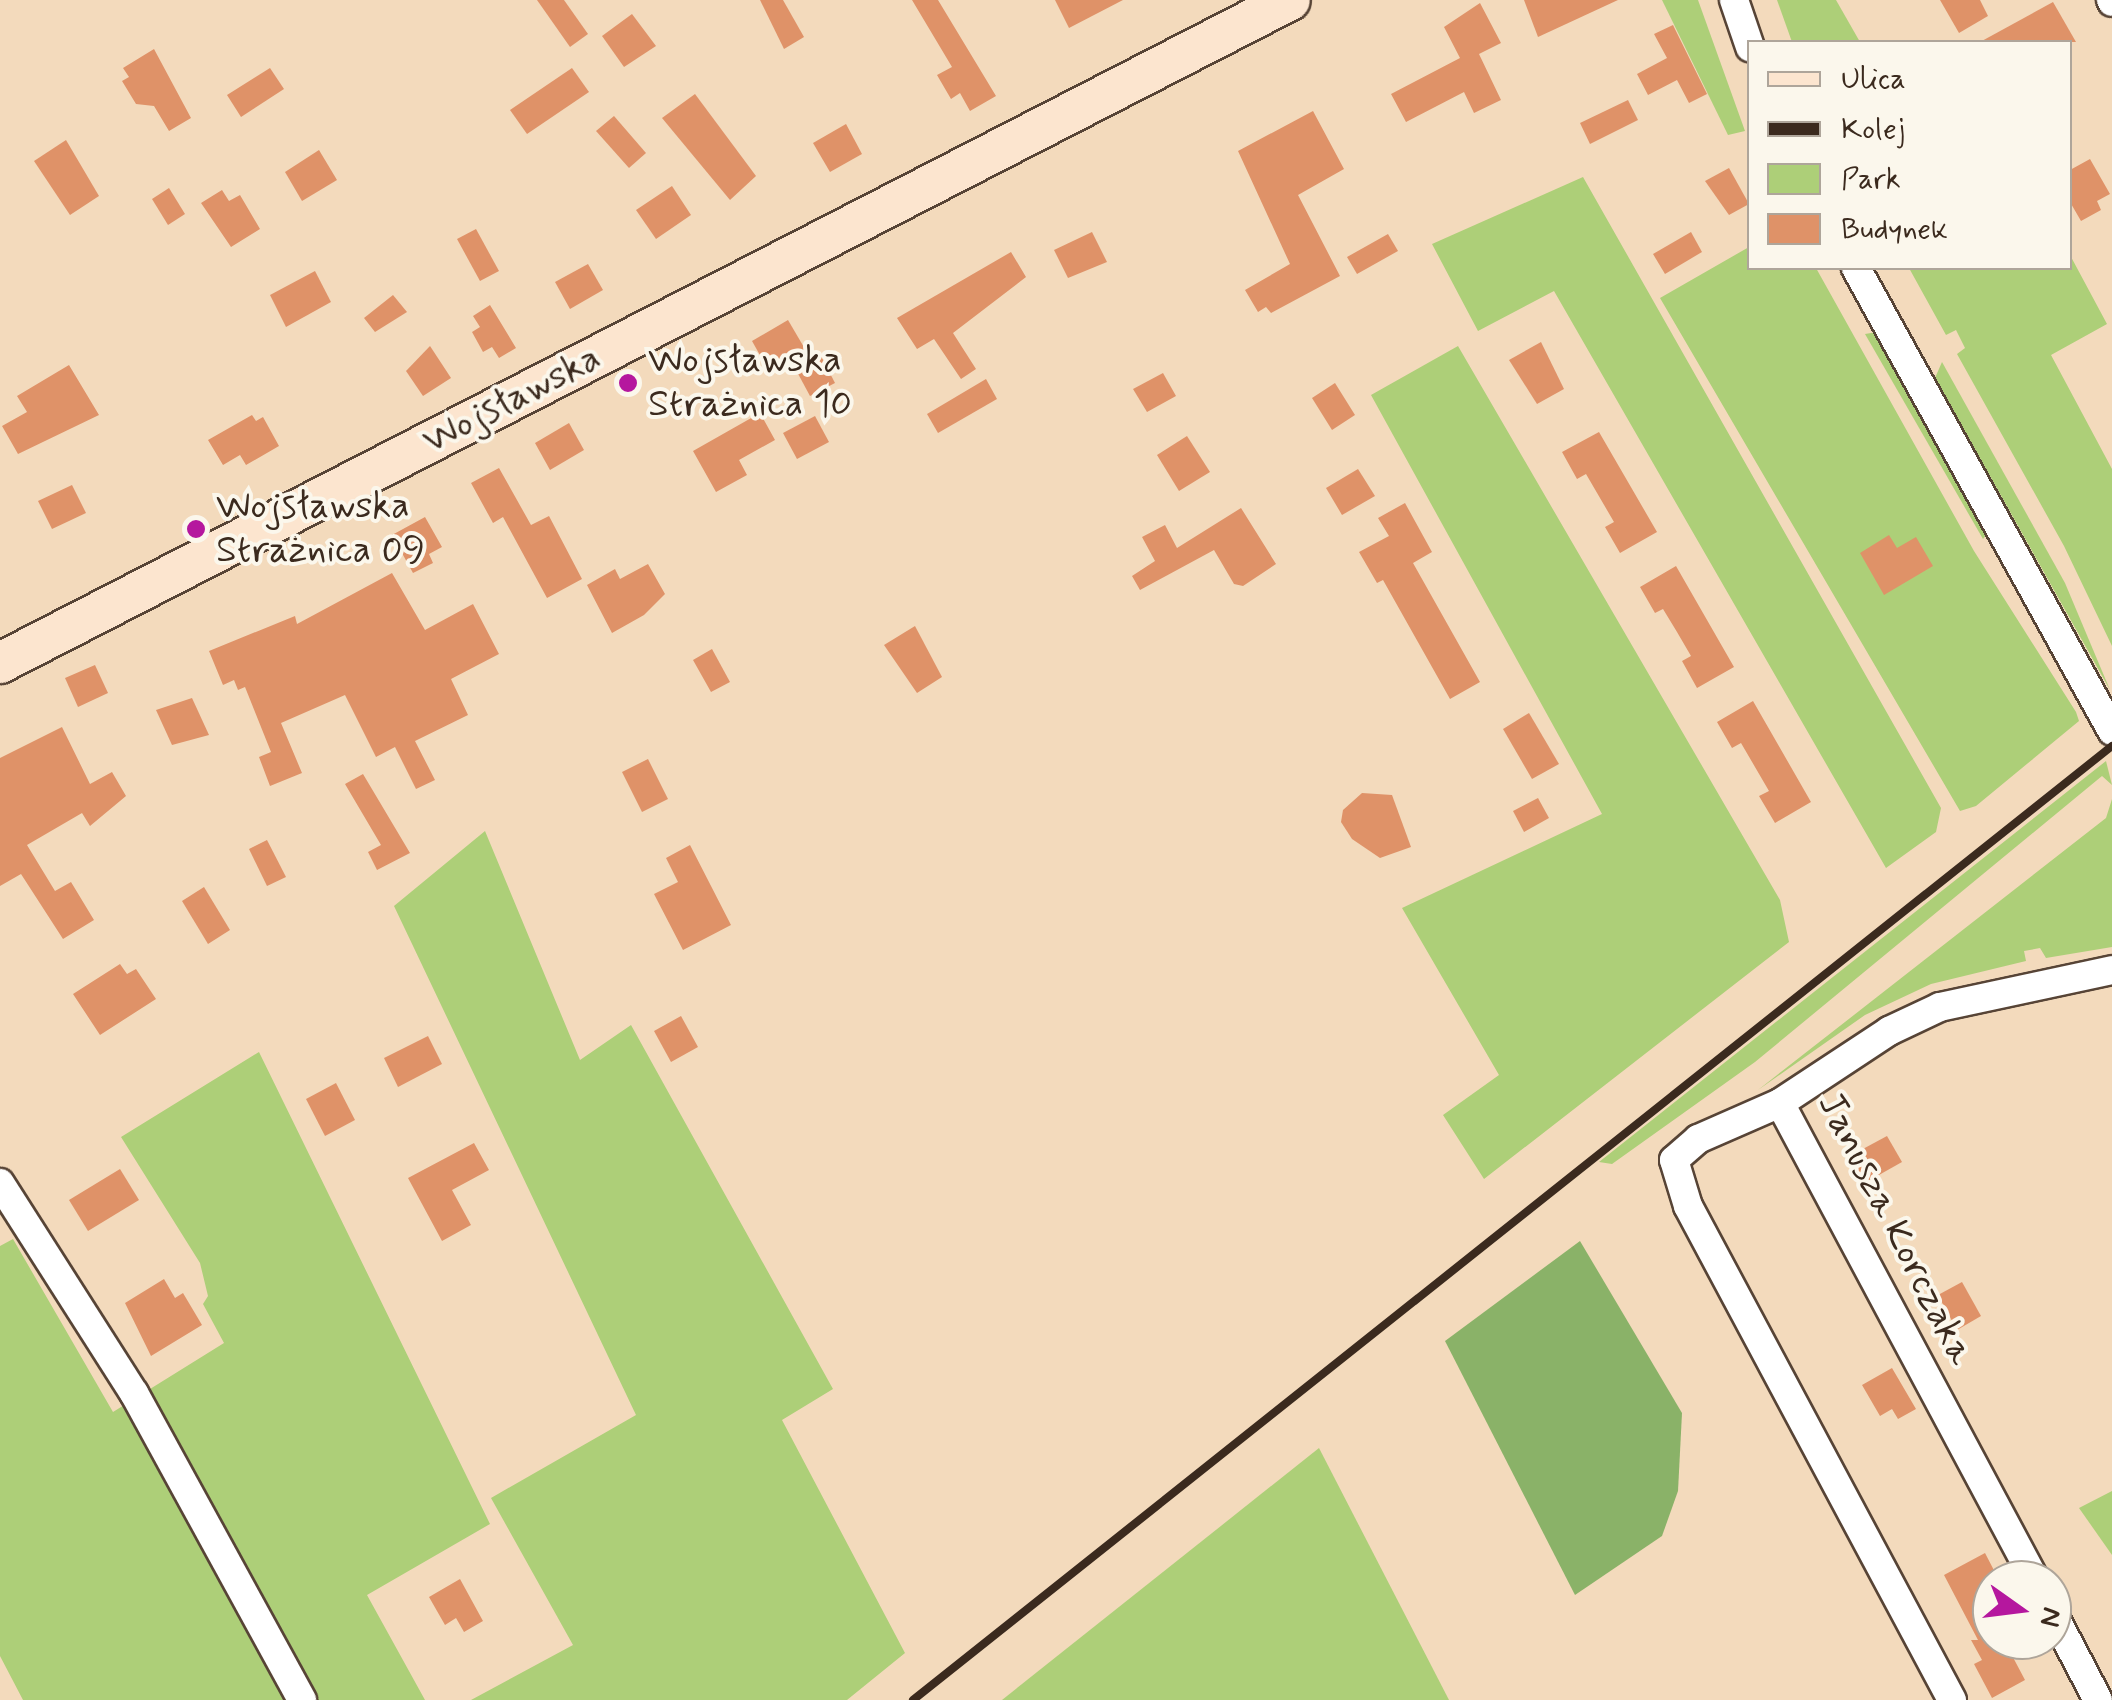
<!DOCTYPE html>
<html>
<head>
<meta charset="utf-8">
<style>
	body { margin:0 }
	#map { position:relative; width:2112px; height:1700px; overflow:hidden; background:#f3dabc; font-family:Mynerve,sans-serif }
	div>[style] { position:absolute }
	[style*='--x'] { left:calc(var(--x)*1px); top:calc(var(--y)*1px); width:calc(var(--w)*1px); rotate:calc(var(--a)*1deg) }
	.green>* { inset:0; background:#adcf78 }
	.forest>* { inset:0; background:#8ab268 }
	.building>* { inset:0; background:#df9268 }
	.roads { filter:drop-shadow(2px 0 #574436) drop-shadow(-2px 0 #574436) drop-shadow(0 2px #574436) drop-shadow(0 -2px #574436) }
	.street>* { height:28px; margin:-14px; padding:0 14px; transform-origin:14px; border-radius:14px; background:#fff }
	.secondary>* { height:40px; margin:-20px; padding:0 20px; transform-origin:20px; border-radius:20px; background:#fce5cf }
	.rail>* { height:8px; margin:-4px; padding:0 4px; transform-origin:4px; border-radius:4px; background:#3b2a1e }
	.dots>* { width:28px; height:28px; translate:-50% -50%; box-sizing:border-box; border:5px solid #fbf7ec; border-radius:50% }
	span { translate:-50% -50%; white-space:nowrap; text-align:center; line-height:1.15; -webkit-text-stroke:8px #fbf7ec; paint-order:stroke }
	.poi-label { font-size:38px; color:#3b2a1e }
	.left { translate:0 -50%; text-align:left }
	.street-label { font-size:38px; color:#3b2a1e }
	.legend { position:absolute; left:1747px; top:40px; width:325px; height:230px; box-sizing:border-box; background:#fbf7ec; border:2px solid #aea59a; margin:0; padding:12px 18px; list-style:none; font-size:30px; color:#3b2a1e }
	.legend li { display:flex; align-items:center; gap:20px; height:50px }
	.legend b { width:50px; border:2px solid #aea59a }
	.north { position:absolute; left:1972px; top:1560px; width:100px; height:100px; box-sizing:border-box; background:#fbf7ec; border:2px solid #aea59a; border-radius:50%; rotate:104deg; font-size:28px; font-weight:700; line-height:40px; text-align:center; color:#3b2a1e }
	.north::after { content:''; display:block; margin:auto; width:35px; height:45px; background:#b5179e; clip-path:polygon(50% 0,100% 100%,50% 72%,0 100%) }
</style>
</head>
<body>
<div id="map">
	<div class="green">
		<i style="clip-path:polygon(1662px 0,1698px 0,1745px 131px,1728px 135px)"></i>
		<i style="clip-path:polygon(1777px 0,1836px 0,1860px 42px,1792px 42px)"></i>
		<i style="clip-path:polygon(1583px 177px,1941px 808px,1936px 832px,1886px 868px,1554px 291px,1478px 331px,1432px 244px)"></i>
		<i style="clip-path:polygon(1749px 247px,1750px 268px,1816px 268px,1974px 551px,2076px 712px,2079px 721px,1976px 806px,1960px 811px,1660px 298px)"></i>
		<i style="clip-path:polygon(2070px 255px,2107px 324px,2051px 355px,2112px 469px,2112px 646px,2064px 546px,1957px 354px,1965px 348px,1956px 330px,1946px 335px,1909px 268px,2070px 268px)"></i>
		<i style="clip-path:polygon(1877px 332px,1988px 532px,1983px 539px,1865px 334px)"></i>
		<i style="clip-path:polygon(1458px 346px,1780px 900px,1789px 942px,1484px 1179px,1443px 1115px,1499px 1075px,1402px 908px,1602px 814px,1371px 395px)"></i>
		<i style="clip-path:polygon(1942px 362px,2065px 583px,2110px 690px,1935px 378px)"></i>
		<i style="clip-path:polygon(2106px 761px,2112px 785px,2102px 776px,1755px 1062px,1612px 1164px,1599px 1162px)"></i>
		<i style="clip-path:polygon(2112px 799px,2112px 947px,2046px 958px,2040px 948px,2024px 951px,2026px 961px,1931px 984px,1865px 1015px,1758px 1090px,2106px 818px)"></i>
		<i style="clip-path:polygon(485px 831px,580px 1060px,631px 1025px,833px 1389px,782px 1420px,905px 1653px,847px 1700px,471px 1700px,573px 1645px,491px 1498px,636px 1415px,394px 906px)"></i>
		<i style="clip-path:polygon(259px 1052px,490px 1524px,367px 1595px,425px 1700px,23px 1700px,0 1656px,0 1246px,13px 1239px,113px 1412px,224px 1343px,203px 1304px,208px 1296px,200px 1263px,121px 1137px)"></i>
		<i style="clip-path:polygon(1319px 1448px,1449px 1700px,1002px 1700px)"></i>
		<i style="clip-path:polygon(2112px 1491px,2112px 1555px,2079px 1508px)"></i>
	</div>
	<div class="forest">
		<i style="clip-path:polygon(1580px 1241px,1682px 1413px,1678px 1491px,1662px 1536px,1575px 1595px,1445px 1341px)"></i>
	</div>
	<div class="building">
		<i style="clip-path:polygon(537px 0,564px 0,588px 34px,570px 47px)"></i>
		<i style="clip-path:polygon(760px 0,783px 0,804px 37px,784px 49px)"></i>
		<i style="clip-path:polygon(912px 0,938px 0,996px 96px,970px 111px,960px 93px,951px 99px,937px 75px,952px 67px)"></i>
		<i style="clip-path:polygon(1055px 0,1123px 0,1069px 28px)"></i>
		<i style="clip-path:polygon(1524px 0,1618px 0,1538px 37px)"></i>
		<i style="clip-path:polygon(1940px 0,1980px 0,1988px 16px,1959px 33px)"></i>
		<i style="clip-path:polygon(2053px 2px,2076px 42px,1980px 42px)"></i>
		<i style="clip-path:polygon(1480px 3px,1501px 43px,1479px 54px,1501px 100px,1474px 113px,1464px 92px,1406px 122px,1391px 94px,1460px 58px,1444px 27px)"></i>
		<i style="clip-path:polygon(632px 14px,656px 46px,624px 67px,602px 36px)"></i>
		<i style="clip-path:polygon(1673px 25px,1707px 94px,1689px 103px,1677px 80px,1648px 95px,1637px 74px,1667px 58px,1654px 34px)"></i>
		<i style="clip-path:polygon(154px 49px,191px 118px,169px 131px,154px 106px,136px 104px,122px 81px,129px 77px,123px 68px)"></i>
		<i style="clip-path:polygon(270px 68px,284px 89px,241px 117px,227px 95px)"></i>
		<i style="clip-path:polygon(572px 68px,589px 92px,527px 134px,510px 110px)"></i>
		<i style="clip-path:polygon(695px 94px,756px 176px,730px 200px,662px 118px)"></i>
		<i style="clip-path:polygon(1628px 100px,1638px 120px,1590px 144px,1580px 123px)"></i>
		<i style="clip-path:polygon(1313px 111px,1344px 169px,1298px 195px,1340px 276px,1271px 313px,1266px 307px,1258px 312px,1245px 290px,1290px 264px,1238px 151px)"></i>
		<i style="clip-path:polygon(614px 116px,646px 153px,629px 168px,596px 131px)"></i>
		<i style="clip-path:polygon(846px 124px,862px 154px,830px 172px,813px 143px)"></i>
		<i style="clip-path:polygon(66px 140px,99px 196px,70px 215px,34px 161px)"></i>
		<i style="clip-path:polygon(319px 150px,337px 180px,302px 201px,285px 172px)"></i>
		<i style="clip-path:polygon(2090px 159px,2110px 194px,2097px 201px,2101px 210px,2081px 221px,2070px 202px,2070px 170px)"></i>
		<i style="clip-path:polygon(1729px 168px,1749px 204px,1729px 215px,1705px 181px)"></i>
		<i style="clip-path:polygon(672px 186px,691px 215px,656px 239px,636px 210px)"></i>
		<i style="clip-path:polygon(169px 188px,185px 214px,168px 225px,152px 199px)"></i>
		<i style="clip-path:polygon(222px 190px,229px 201px,240px 195px,260px 229px,231px 247px,201px 203px)"></i>
		<i style="clip-path:polygon(476px 229px,499px 271px,480px 281px,457px 239px)"></i>
		<i style="clip-path:polygon(1092px 232px,1107px 262px,1068px 278px,1054px 250px)"></i>
		<i style="clip-path:polygon(1691px 232px,1702px 252px,1665px 274px,1653px 254px)"></i>
		<i style="clip-path:polygon(1388px 234px,1398px 251px,1357px 274px,1347px 257px)"></i>
		<i style="clip-path:polygon(1011px 252px,1026px 277px,953px 333px,976px 369px,961px 379px,934px 339px,917px 349px,897px 318px)"></i>
		<i style="clip-path:polygon(588px 264px,603px 290px,570px 309px,555px 282px)"></i>
		<i style="clip-path:polygon(315px 271px,331px 302px,286px 327px,270px 295px)"></i>
		<i style="clip-path:polygon(393px 295px,407px 312px,375px 332px,364px 318px)"></i>
		<i style="clip-path:polygon(490px 305px,516px 348px,499px 358px,492px 347px,483px 352px,472px 332px,480px 327px,473px 316px)"></i>
		<i style="clip-path:polygon(788px 320px,805px 349px,769px 371px,752px 341px)"></i>
		<i style="clip-path:polygon(1541px 342px,1564px 389px,1537px 404px,1509px 360px)"></i>
		<i style="clip-path:polygon(430px 346px,451px 378px,423px 396px,406px 371px)"></i>
		<i style="clip-path:polygon(821px 356px,835px 383px,810px 396px,796px 370px)"></i>
		<i style="clip-path:polygon(69px 365px,99px 415px,18px 454px,2px 426px,27px 412px,17px 396px)"></i>
		<i style="clip-path:polygon(1163px 373px,1176px 396px,1147px 412px,1133px 389px)"></i>
		<i style="clip-path:polygon(986px 379px,997px 399px,938px 433px,927px 414px)"></i>
		<i style="clip-path:polygon(1335px 383px,1355px 415px,1332px 430px,1312px 398px)"></i>
		<i style="clip-path:polygon(760px 413px,775px 440px,739px 460px,747px 475px,716px 492px,693px 451px)"></i>
		<i style="clip-path:polygon(252px 415px,256px 421px,263px 417px,279px 446px,246px 465px,240px 455px,223px 465px,208px 440px)"></i>
		<i style="clip-path:polygon(815px 416px,829px 442px,797px 459px,783px 433px)"></i>
		<i style="clip-path:polygon(569px 423px,584px 450px,550px 470px,535px 443px)"></i>
		<i style="clip-path:polygon(1599px 432px,1657px 532px,1620px 553px,1605px 527px,1614px 522px,1586px 474px,1577px 479px,1562px 452px)"></i>
		<i style="clip-path:polygon(1187px 436px,1210px 472px,1179px 491px,1157px 455px)"></i>
		<i style="clip-path:polygon(499px 468px,531px 525px,549px 516px,582px 579px,547px 598px,503px 517px,493px 523px,471px 483px)"></i>
		<i style="clip-path:polygon(1358px 469px,1375px 496px,1342px 515px,1326px 488px)"></i>
		<i style="clip-path:polygon(72px 485px,86px 513px,52px 529px,38px 501px)"></i>
		<i style="clip-path:polygon(1405px 503px,1432px 552px,1413px 563px,1480px 682px,1450px 699px,1383px 580px,1377px 583px,1359px 552px,1389px 536px,1378px 518px)"></i>
		<i style="clip-path:polygon(1241px 508px,1276px 564px,1243px 586px,1234px 584px,1214px 550px,1140px 590px,1132px 576px,1155px 561px,1142px 537px,1165px 525px,1177px 548px)"></i>
		<i style="clip-path:polygon(425px 517px,442px 547px,429px 554px,433px 563px,413px 573px,392px 535px)"></i>
		<i style="clip-path:polygon(1889px 535px,1897px 548px,1916px 537px,1933px 566px,1884px 595px,1860px 553px)"></i>
		<i style="clip-path:polygon(648px 564px,665px 594px,644px 615px,612px 633px,587px 585px,615px 569px,620px 579px)"></i>
		<i style="clip-path:polygon(1676px 566px,1734px 667px,1697px 688px,1682px 661px,1691px 656px,1677px 632px,1663px 609px,1655px 613px,1640px 587px)"></i>
		<i style="clip-path:polygon(392px 573px,425px 630px,473px 604px,499px 654px,451px 679px,468px 715px,415px 741px,435px 780px,416px 789px,395px 747px,376px 757px,345px 695px,281px 723px,302px 773px,270px 786px,259px 757px,271px 752px,245px 687px,238px 690px,234px 680px,223px 685px,209px 651px,295px 616px,297px 624px)"></i>
		<i style="clip-path:polygon(915px 626px,942px 677px,917px 693px,884px 645px)"></i>
		<i style="clip-path:polygon(712px 649px,730px 682px,711px 692px,693px 660px)"></i>
		<i style="clip-path:polygon(95px 665px,108px 693px,78px 707px,65px 678px)"></i>
		<i style="clip-path:polygon(192px 698px,209px 735px,172px 745px,156px 710px)"></i>
		<i style="clip-path:polygon(1753px 701px,1811px 802px,1775px 823px,1759px 796px,1769px 791px,1741px 743px,1732px 748px,1717px 722px)"></i>
		<i style="clip-path:polygon(1529px 713px,1559px 764px,1532px 779px,1503px 729px)"></i>
		<i style="clip-path:polygon(62px 727px,90px 784px,112px 772px,126px 796px,90px 826px,82px 813px,27px 845px,55px 891px,71px 882px,94px 920px,63px 939px,21px 874px,0 886px,0 758px)"></i>
		<i style="clip-path:polygon(648px 759px,668px 799px,642px 812px,622px 772px)"></i>
		<i style="clip-path:polygon(363px 774px,410px 853px,377px 870px,368px 852px,381px 845px,345px 784px)"></i>
		<i style="clip-path:polygon(1362px 793px,1392px 795px,1411px 847px,1380px 858px,1352px 839px,1341px 822px,1343px 810px)"></i>
		<i style="clip-path:polygon(1538px 798px,1549px 818px,1524px 832px,1513px 811px)"></i>
		<i style="clip-path:polygon(267px 840px,286px 877px,267px 886px,249px 849px)"></i>
		<i style="clip-path:polygon(690px 845px,731px 925px,683px 950px,654px 894px,678px 882px,666px 858px)"></i>
		<i style="clip-path:polygon(204px 887px,230px 930px,208px 944px,182px 901px)"></i>
		<i style="clip-path:polygon(120px 964px,127px 974px,136px 969px,156px 999px,100px 1035px,73px 994px)"></i>
		<i style="clip-path:polygon(681px 1016px,698px 1047px,671px 1062px,654px 1031px)"></i>
		<i style="clip-path:polygon(428px 1036px,442px 1064px,398px 1087px,384px 1058px)"></i>
		<i style="clip-path:polygon(336px 1083px,355px 1120px,325px 1136px,306px 1099px)"></i>
		<i style="clip-path:polygon(1887px 1136px,1902px 1162px,1863px 1184px,1848px 1157px)"></i>
		<i style="clip-path:polygon(474px 1143px,489px 1170px,452px 1190px,471px 1225px,442px 1241px,408px 1178px)"></i>
		<i style="clip-path:polygon(120px 1169px,139px 1200px,88px 1231px,69px 1200px)"></i>
		<i style="clip-path:polygon(164px 1279px,175px 1298px,183px 1293px,202px 1325px,151px 1356px,125px 1303px)"></i>
		<i style="clip-path:polygon(1962px 1282px,1981px 1316px,1957px 1330px,1938px 1295px)"></i>
		<i style="clip-path:polygon(1892px 1368px,1916px 1409px,1898px 1419px,1892px 1409px,1880px 1416px,1862px 1385px)"></i>
		<i style="clip-path:polygon(1985px 1553px,1999px 1580px,1992px 1580px,1992px 1640px,2007px 1646px,2025px 1680px,1992px 1698px,1974px 1664px,1982px 1660px,1971px 1640px,1978px 1640px,1944px 1575px)"></i>
		<i style="clip-path:polygon(460px 1579px,483px 1621px,464px 1632px,456px 1618px,445px 1625px,429px 1597px)"></i>
	</div>
	<div class="roads">
		<div class="street">
			<i style="--x:1734;--y:0;--w:50;--a:71.2"></i>
			<i style="--x:2111;--y:0;--w:2;--a:63"></i>
			<i style="--x:1856;--y:268;--w:529;--a:61.06"></i>
			<i style="--x:1780;--y:1103;--w:541;--a:61.87"></i>
			<i style="--x:0;--y:1183;--w:249;--a:57.5"></i>
			<i style="--x:134;--y:1393;--w:350;--a:61.3"></i>
			<i style="--x:2052;--y:1612;--w:99;--a:62.4"></i>
			<i style="--x:1952;--y:1700;--w:560;--a:-118.12"></i>
			<i style="--x:1688;--y:1206;--w:48;--a:-106.9"></i>
			<i style="--x:1674;--y:1160;--w:32;--a:-41"></i>
			<i style="--x:1698;--y:1139;--w:90;--a:-23.7"></i>
			<i style="--x:1780;--y:1103;--w:131;--a:-33.4"></i>
			<i style="--x:1889;--y:1031;--w:56;--a:-25.2"></i>
			<i style="--x:1940;--y:1007;--w:176;--a:-12.1"></i>
		</div>
		<div class="secondary">
			<i style="--x:0;--y:663;--w:1450;--a:-27.2"></i>
		</div>
	</div>
	<div class="rail">
		<i style="--x:913;--y:1700;--w:1532;--a:-38.51"></i>
	</div>
	<div class="dots">
		<i style="left:628px;top:383px;background:#b5179e"></i>
		<i style="left:196px;top:529px;background:#b5179e"></i>
	</div>
	<div class="poi-label">
		<span class="left" style="left:648px;top:383px">Wojsławska<br>Strażnica 10</span>
		<span class="left" style="left:216px;top:529px">Wojsławska<br>Strażnica 09</span>
	</div>
	<div class="street-label">
		<span style="left:512px;top:400px;rotate:-27deg">Wojsławska</span>
		<span style="left:1895px;top:1229px;rotate:63deg">Janusza Korczaka</span>
	</div>
	<ul class="legend">
	<li><b style="height:12px;background:#fce5cf"></b>Ulica</li>
	<li><b style="height:12px;background:#3b2a1e"></b>Kolej</li>
	<li><b style="height:28px;background:#adcf78"></b>Park</li>
	<li><b style="height:28px;background:#df9268"></b>Budynek</li>
	</ul>
	<div class="north">N</div>
</div>
</body>
</html>
